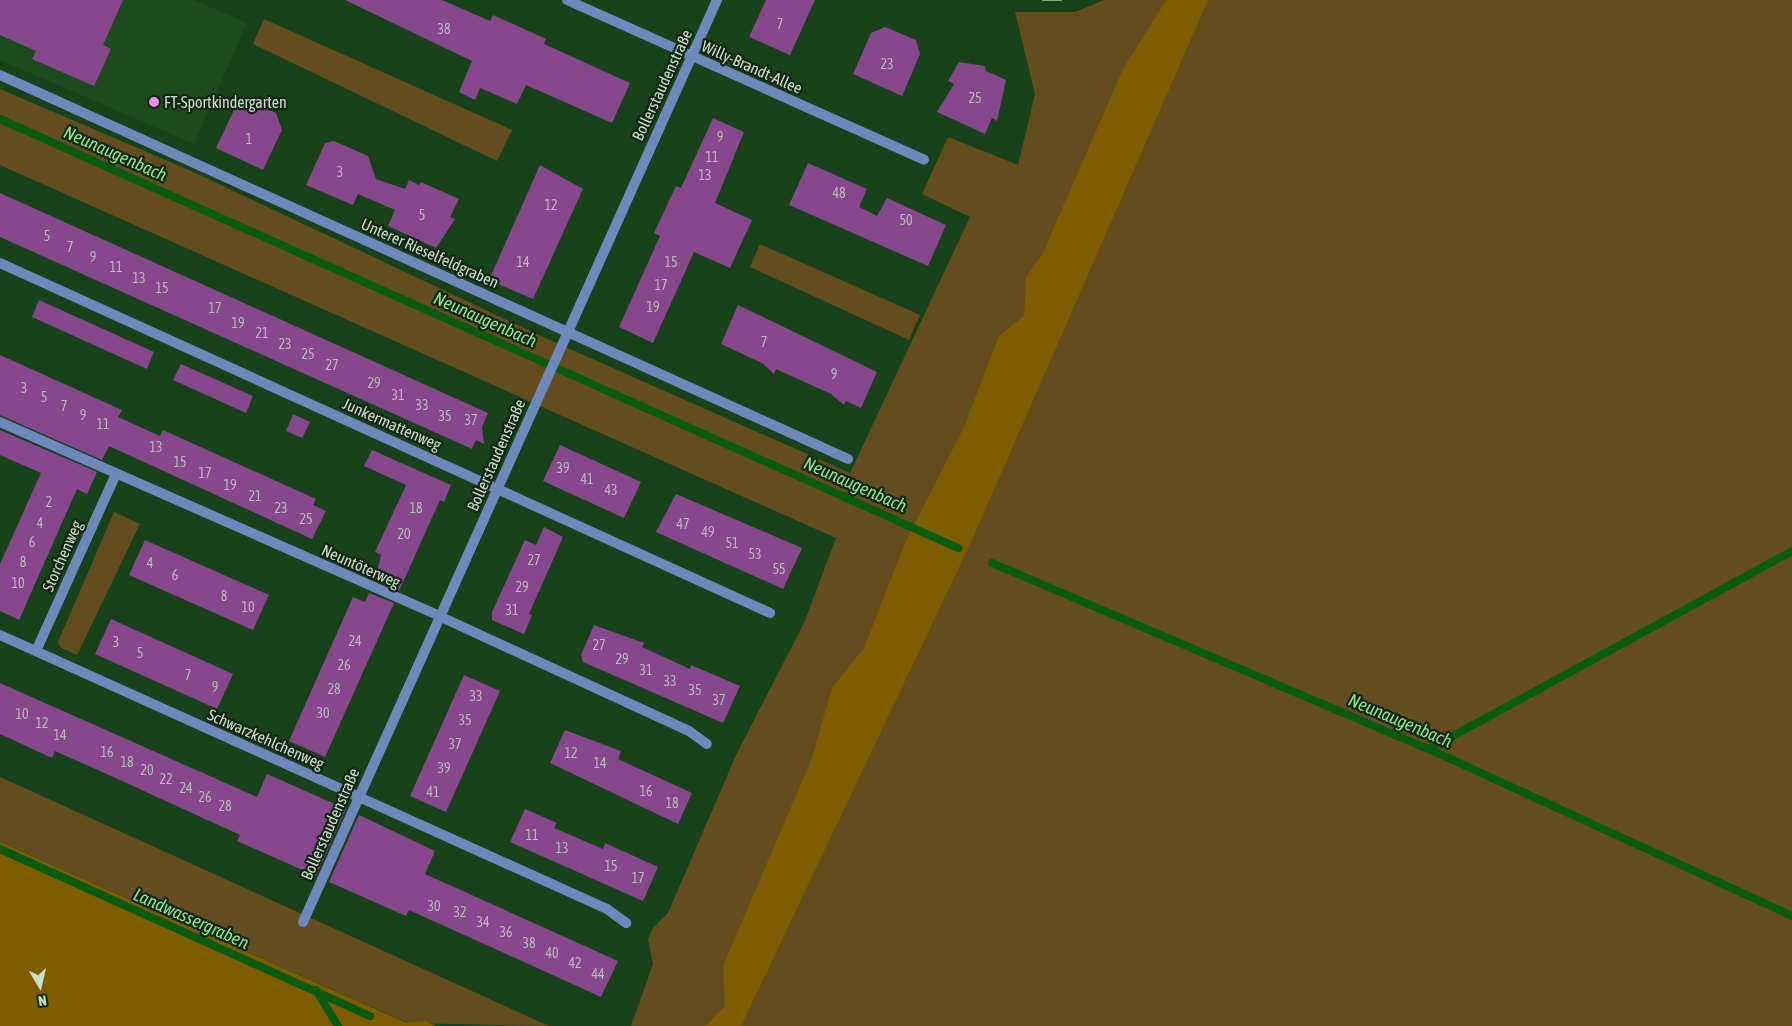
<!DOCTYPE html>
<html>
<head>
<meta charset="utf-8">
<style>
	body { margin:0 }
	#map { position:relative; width:1792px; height:1026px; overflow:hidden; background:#184219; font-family:"Asap Condensed",sans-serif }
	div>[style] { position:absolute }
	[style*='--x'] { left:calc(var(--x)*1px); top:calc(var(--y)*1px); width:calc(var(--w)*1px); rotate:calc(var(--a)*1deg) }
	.built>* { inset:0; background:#1c4c1d }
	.green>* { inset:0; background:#634d1f }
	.forest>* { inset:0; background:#7e5c00 }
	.stream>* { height:8px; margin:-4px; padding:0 4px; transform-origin:4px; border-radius:4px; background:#0a5b12 }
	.building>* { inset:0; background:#86478c }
	.minor>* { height:10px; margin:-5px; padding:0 5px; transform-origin:5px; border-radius:5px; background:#6e88bc }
	.tram>* { height:1px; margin:-0.5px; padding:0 0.5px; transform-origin:0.5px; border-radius:0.5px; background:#87a587 }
	.dots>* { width:14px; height:14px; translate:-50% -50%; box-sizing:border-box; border:2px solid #122412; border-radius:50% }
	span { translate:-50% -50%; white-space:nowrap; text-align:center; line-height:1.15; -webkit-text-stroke:4.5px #122412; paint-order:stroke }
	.number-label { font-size:14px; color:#b8bab9 }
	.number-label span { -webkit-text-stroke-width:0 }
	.street-label { font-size:16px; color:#c9e0c8 }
	.poi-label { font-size:16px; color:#c9e0c8 }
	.left { translate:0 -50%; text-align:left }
	.water-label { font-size:18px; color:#8cea8b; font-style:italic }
	.north { position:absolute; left:15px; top:961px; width:50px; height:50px; -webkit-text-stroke:4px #122412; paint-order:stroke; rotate:171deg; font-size:14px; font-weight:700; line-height:20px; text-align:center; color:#c9e0c8 }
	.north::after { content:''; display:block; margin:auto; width:18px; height:22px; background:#c9e0c8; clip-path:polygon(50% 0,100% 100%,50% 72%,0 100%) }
</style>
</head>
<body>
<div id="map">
	<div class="built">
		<i style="clip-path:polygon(0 0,194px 0,247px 23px,194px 144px,0 60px)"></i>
	</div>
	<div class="green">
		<i style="clip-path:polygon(1104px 0,1792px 0,1792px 1026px,631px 1026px,653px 964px,648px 939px,653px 928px,668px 913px,737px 753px,804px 623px,836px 538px,0 165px,0 89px,189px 170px,543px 337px,850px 473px,970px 217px,922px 194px,948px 137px,1018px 165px,1035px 94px,1015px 12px,1075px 12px)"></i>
		<i style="clip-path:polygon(264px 19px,512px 130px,497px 161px,253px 44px)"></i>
		<i style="clip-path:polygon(760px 244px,920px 315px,909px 340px,750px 267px)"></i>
		<i style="clip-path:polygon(114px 512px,140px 524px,77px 655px,61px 648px,58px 642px)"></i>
		<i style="clip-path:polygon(0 777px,549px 1026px,408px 1023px,0 842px)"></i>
	</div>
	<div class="forest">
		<i style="clip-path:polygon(1166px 0,1208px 0,972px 540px,741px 1026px,706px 1026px,725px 1006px,723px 966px,812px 758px,832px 688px,864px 648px,905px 543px,964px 427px,999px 336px,1024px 316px,1026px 277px,1042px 255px,1123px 69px)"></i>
		<i style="clip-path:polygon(0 842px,407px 1023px,425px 1021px,436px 1026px,0 1026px)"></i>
	</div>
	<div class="stream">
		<i style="--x:0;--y:119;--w:1050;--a:24.12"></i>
		<i style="--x:992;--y:563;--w:475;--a:23.1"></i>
		<i style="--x:1429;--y:749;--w:400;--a:24.7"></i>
		<i style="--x:1429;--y:749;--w:413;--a:-28.6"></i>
		<i style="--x:0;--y:849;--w:406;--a:24.3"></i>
		<i style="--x:316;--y:990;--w:42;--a:58.6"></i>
	</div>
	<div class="building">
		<i style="clip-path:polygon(0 0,123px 0,103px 45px,111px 49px,94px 86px,32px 59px,36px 51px,0 35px)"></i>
		<i style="clip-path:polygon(345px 0,442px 0,490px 21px,493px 15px,546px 39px,544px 44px,630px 83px,612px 123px,526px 85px,517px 104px,480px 88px,475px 100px,459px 92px,472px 61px)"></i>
		<i style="clip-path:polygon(766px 0,815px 0,790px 55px,749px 37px)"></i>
		<i style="clip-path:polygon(885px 27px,916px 40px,920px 54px,902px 96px,853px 74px,871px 33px)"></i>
		<i style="clip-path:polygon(959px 62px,985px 66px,986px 71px,1006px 80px,997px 121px,992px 118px,985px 134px,937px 112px,954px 84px,948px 81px)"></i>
		<i style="clip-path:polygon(251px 102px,276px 113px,282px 130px,263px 170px,216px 148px,235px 108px)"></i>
		<i style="clip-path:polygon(713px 118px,744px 132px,715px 203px,752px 220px,730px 268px,694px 252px,653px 343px,619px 327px,660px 236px,654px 233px,676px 186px,681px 188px)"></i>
		<i style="clip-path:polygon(334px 141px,368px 156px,376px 179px,405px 189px,409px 180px,419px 185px,421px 182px,459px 199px,450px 217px,455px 219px,436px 248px,388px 226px,395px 210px,358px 194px,353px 205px,306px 185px,325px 143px)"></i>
		<i style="clip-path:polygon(808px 163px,867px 189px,859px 207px,877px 216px,887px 198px,946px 225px,928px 266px,789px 205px)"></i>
		<i style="clip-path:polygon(540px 165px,583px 189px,533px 299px,489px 280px)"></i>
		<i style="clip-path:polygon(0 193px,488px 413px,482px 427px,484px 444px,476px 440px,472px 449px,0 237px)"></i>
		<i style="clip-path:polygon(39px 300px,154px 352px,147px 369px,32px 317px)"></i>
		<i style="clip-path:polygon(738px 305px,877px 372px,861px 408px,846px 401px,844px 405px,831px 394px,776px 369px,774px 374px,762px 363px,721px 344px)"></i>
		<i style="clip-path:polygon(0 355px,122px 410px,118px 417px,160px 436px,163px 430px,316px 499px,313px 505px,326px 511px,312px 539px,109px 446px,102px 460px,0 415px)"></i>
		<i style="clip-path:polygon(181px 364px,253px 396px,246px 413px,173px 380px)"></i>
		<i style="clip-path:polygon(293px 414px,310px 422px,302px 438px,286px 431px)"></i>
		<i style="clip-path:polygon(0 430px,97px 472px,87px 494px,77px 489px,19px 620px,0 611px,0 564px,41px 473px,0 455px)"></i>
		<i style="clip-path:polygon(560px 445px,641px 482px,624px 518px,543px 481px)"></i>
		<i style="clip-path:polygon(372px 450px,451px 485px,444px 502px,440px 500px,399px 591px,375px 580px,381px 555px,375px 552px,406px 485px,364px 466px)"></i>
		<i style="clip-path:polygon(676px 494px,802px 548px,783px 589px,656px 532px)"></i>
		<i style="clip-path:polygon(544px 527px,563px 537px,529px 614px,532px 615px,524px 634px,492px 620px,492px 612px,525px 540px,536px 545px)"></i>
		<i style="clip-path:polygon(145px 540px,269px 595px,253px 630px,129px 575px)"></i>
		<i style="clip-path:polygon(369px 593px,394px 603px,325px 757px,289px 741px,353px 597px,365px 602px)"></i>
		<i style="clip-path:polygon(111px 619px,233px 674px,217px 709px,95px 654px)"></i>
		<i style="clip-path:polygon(594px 625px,644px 643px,642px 647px,690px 669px,691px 665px,740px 686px,723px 723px,583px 662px,581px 655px)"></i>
		<i style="clip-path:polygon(464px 675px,500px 691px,446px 812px,410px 796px)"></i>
		<i style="clip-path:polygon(0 683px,257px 797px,267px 774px,346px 809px,316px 876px,237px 841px,240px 835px,109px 775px,55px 751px,52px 758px,0 734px)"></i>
		<i style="clip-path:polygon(565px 730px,621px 751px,618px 759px,692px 793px,678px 824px,550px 763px)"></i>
		<i style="clip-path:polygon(525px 809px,557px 823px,554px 828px,603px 849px,605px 843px,658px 867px,643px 901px,510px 842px)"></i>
		<i style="clip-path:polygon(359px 815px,435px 851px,425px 874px,618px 961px,601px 997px,409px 910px,406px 916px,329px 882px)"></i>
	</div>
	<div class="minor">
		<i style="--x:567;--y:0;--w:391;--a:24.1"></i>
		<i style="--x:0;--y:75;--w:931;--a:24.36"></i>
		<i style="--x:0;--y:263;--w:846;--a:24.44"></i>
		<i style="--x:0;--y:422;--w:480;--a:23.8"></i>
		<i style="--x:439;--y:616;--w:275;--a:24.7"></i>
		<i style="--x:689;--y:731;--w:22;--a:36"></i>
		<i style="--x:0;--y:635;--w:666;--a:24.29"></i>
		<i style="--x:607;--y:909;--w:24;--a:36"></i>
		<i style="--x:36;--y:651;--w:194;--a:-65.7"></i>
		<i style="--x:303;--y:922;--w:1011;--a:-65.82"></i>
	</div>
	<div class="tram">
		<i style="--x:1042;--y:0;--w:19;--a:0"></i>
	</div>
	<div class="dots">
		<i style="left:154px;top:102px;background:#ee8cf8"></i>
	</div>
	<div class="number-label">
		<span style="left:780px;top:24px">7</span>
		<span style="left:444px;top:29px">38</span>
		<span style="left:887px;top:64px">23</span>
		<span style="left:975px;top:98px">25</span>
		<span style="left:720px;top:137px">9</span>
		<span style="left:249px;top:139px">1</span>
		<span style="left:712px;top:157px">11</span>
		<span style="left:340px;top:172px">3</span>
		<span style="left:705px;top:175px">13</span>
		<span style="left:839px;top:193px">48</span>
		<span style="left:551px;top:205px">12</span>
		<span style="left:422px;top:215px">5</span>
		<span style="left:906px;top:220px">50</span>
		<span style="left:47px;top:236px">5</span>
		<span style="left:70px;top:247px">7</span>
		<span style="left:93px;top:257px">9</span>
		<span style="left:523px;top:262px">14</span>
		<span style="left:671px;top:262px">15</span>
		<span style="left:116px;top:267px">11</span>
		<span style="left:139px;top:278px">13</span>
		<span style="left:661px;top:285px">17</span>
		<span style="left:162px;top:288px">15</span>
		<span style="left:653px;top:307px">19</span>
		<span style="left:215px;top:308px">17</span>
		<span style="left:238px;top:323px">19</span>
		<span style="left:262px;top:333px">21</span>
		<span style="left:764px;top:342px">7</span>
		<span style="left:285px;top:344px">23</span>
		<span style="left:308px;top:354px">25</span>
		<span style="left:332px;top:365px">27</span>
		<span style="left:834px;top:374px">9</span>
		<span style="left:374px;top:383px">29</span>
		<span style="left:24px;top:388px">3</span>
		<span style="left:398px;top:395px">31</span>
		<span style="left:44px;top:397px">5</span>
		<span style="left:422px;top:405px">33</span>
		<span style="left:64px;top:406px">7</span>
		<span style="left:83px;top:415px">9</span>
		<span style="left:445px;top:416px">35</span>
		<span style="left:471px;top:420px">37</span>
		<span style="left:103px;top:424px">11</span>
		<span style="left:156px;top:447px">13</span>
		<span style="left:180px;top:462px">15</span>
		<span style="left:563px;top:468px">39</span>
		<span style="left:205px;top:473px">17</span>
		<span style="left:587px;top:479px">41</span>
		<span style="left:230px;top:485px">19</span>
		<span style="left:611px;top:490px">43</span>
		<span style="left:255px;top:496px">21</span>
		<span style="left:49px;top:502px">2</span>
		<span style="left:281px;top:508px">23</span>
		<span style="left:416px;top:508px">18</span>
		<span style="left:306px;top:519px">25</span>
		<span style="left:40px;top:523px">4</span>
		<span style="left:683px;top:524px">47</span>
		<span style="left:708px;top:532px">49</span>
		<span style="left:404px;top:534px">20</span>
		<span style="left:32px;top:542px">6</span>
		<span style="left:732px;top:543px">51</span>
		<span style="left:755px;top:554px">53</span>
		<span style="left:534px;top:560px">27</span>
		<span style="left:23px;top:562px">8</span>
		<span style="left:150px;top:563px">4</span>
		<span style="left:779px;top:569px">55</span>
		<span style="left:175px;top:575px">6</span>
		<span style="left:18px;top:583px">10</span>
		<span style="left:522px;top:587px">29</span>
		<span style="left:224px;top:596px">8</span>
		<span style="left:248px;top:607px">10</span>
		<span style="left:512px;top:610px">31</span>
		<span style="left:355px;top:641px">24</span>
		<span style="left:116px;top:642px">3</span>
		<span style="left:599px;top:645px">27</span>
		<span style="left:140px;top:653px">5</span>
		<span style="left:622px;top:659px">29</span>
		<span style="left:344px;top:665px">26</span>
		<span style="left:646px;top:670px">31</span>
		<span style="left:188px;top:675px">7</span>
		<span style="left:670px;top:681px">33</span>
		<span style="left:215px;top:687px">9</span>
		<span style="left:334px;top:689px">28</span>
		<span style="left:695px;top:690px">35</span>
		<span style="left:476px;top:696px">33</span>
		<span style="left:719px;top:700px">37</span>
		<span style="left:323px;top:713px">30</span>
		<span style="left:22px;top:714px">10</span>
		<span style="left:465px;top:720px">35</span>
		<span style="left:42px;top:723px">12</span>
		<span style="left:60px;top:735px">14</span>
		<span style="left:455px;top:744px">37</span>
		<span style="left:107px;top:752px">16</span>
		<span style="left:571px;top:753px">12</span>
		<span style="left:127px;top:762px">18</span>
		<span style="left:600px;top:763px">14</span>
		<span style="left:444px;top:768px">39</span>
		<span style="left:147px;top:770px">20</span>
		<span style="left:166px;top:779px">22</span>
		<span style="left:186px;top:788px">24</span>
		<span style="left:646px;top:791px">16</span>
		<span style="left:433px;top:792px">41</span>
		<span style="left:205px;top:797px">26</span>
		<span style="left:672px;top:803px">18</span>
		<span style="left:225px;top:806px">28</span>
		<span style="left:532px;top:835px">11</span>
		<span style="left:562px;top:848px">13</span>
		<span style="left:611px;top:866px">15</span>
		<span style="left:638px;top:878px">17</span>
		<span style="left:434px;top:906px">30</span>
		<span style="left:460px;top:912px">32</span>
		<span style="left:483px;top:922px">34</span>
		<span style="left:506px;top:932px">36</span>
		<span style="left:529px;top:943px">38</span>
		<span style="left:552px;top:953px">40</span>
		<span style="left:575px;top:963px">42</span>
		<span style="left:598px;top:974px">44</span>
	</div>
	<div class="street-label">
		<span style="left:752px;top:67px;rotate:24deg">Willy-Brandt-Allee</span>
		<span style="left:662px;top:85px;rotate:-65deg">Bollerstaudenstraße</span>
		<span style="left:430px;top:253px;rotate:24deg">Unterer Rieselfeldgraben</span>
		<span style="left:392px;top:424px;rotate:24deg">Junkermattenweg</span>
		<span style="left:496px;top:455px;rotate:-66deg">Bollerstaudenstraße</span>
		<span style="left:62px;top:556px;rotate:-66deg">Storchenweg</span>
		<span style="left:361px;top:566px;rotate:24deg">Neuntöterweg</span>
		<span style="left:266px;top:739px;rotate:24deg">Schwarzkehlchenweg</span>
		<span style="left:330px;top:824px;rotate:-66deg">Bollerstaudenstraße</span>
	</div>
	<div class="poi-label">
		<span class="left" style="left:164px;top:102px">FT-Sportkindergarten</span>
	</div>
	<div class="water-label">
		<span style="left:115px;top:154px;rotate:24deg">Neunaugenbach</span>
		<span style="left:485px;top:320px;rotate:24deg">Neunaugenbach</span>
		<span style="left:855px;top:485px;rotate:24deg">Neunaugenbach</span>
		<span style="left:1400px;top:721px;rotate:23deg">Neunaugenbach</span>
		<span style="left:191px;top:919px;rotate:24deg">Landwassergraben</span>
	</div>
	<div class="north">N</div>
</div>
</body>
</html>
